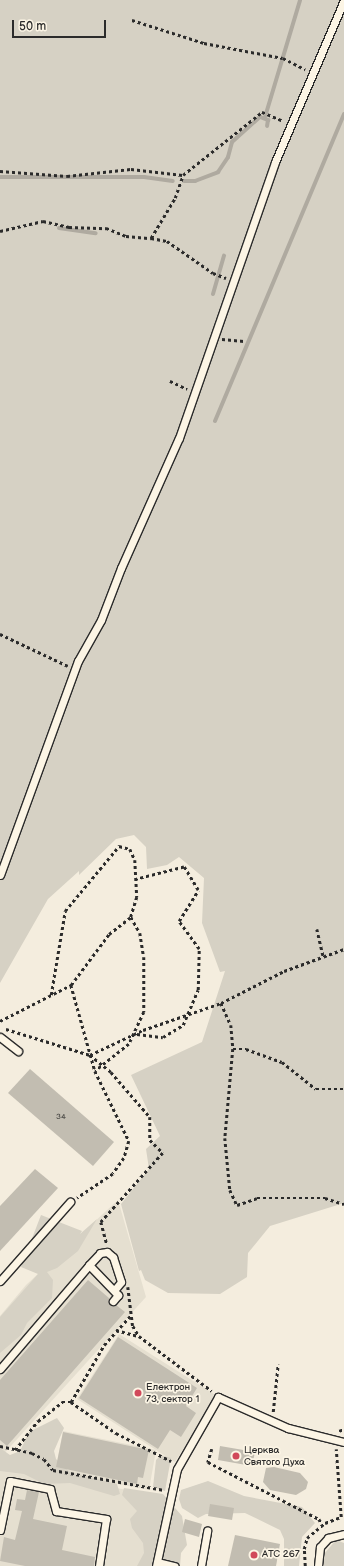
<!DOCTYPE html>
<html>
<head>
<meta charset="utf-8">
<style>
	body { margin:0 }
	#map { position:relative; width:344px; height:1566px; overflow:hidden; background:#f4edde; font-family:"Balsamiq Sans",sans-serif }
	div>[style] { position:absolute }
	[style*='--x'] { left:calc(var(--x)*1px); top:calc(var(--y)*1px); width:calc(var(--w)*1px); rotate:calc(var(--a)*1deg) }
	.built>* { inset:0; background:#e5dfd0 }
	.green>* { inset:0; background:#d6d1c4 }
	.stream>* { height:4px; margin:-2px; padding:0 2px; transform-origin:2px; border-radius:2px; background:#afaaa0 }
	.building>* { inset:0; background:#c2bdb1 }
	.path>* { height:2.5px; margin-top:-1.25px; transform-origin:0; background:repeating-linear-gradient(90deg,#2b2b2b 0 3px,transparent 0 6px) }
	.roads { filter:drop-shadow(1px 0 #2b2b2b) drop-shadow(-1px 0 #2b2b2b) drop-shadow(0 1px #2b2b2b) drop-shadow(0 -1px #2b2b2b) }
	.service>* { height:7px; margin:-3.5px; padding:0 3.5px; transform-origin:3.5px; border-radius:3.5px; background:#fcf5e5 }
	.dots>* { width:11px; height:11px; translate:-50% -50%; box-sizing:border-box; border:2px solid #fcf5e5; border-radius:50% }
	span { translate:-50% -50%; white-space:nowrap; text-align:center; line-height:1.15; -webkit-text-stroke:3.5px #fcf5e5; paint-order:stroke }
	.number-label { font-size:8px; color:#51504c }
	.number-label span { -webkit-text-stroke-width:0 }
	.poi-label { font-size:10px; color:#2b2b2b }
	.left { translate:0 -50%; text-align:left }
	.scale { position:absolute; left:12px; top:20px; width:94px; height:18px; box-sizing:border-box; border:2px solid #2b2b2b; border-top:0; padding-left:5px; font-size:12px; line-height:14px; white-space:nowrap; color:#2b2b2b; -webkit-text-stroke:3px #fcf5e5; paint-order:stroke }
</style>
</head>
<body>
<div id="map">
	<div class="built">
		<i style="clip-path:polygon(118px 1200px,146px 1297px,0 1458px,0 1316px,26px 1285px)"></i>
		<i style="clip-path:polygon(119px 1334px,217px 1396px,175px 1462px,156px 1450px,149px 1490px,55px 1472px,63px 1431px,156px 1450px,77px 1399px)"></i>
		<i style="clip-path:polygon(0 1466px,143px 1493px,149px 1566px,0 1566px)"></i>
	</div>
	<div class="green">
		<i style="clip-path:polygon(0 0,344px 0,344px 1203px,270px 1226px,248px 1253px,247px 1277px,220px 1294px,168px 1293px,145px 1280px,141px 1270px,139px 1271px,121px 1204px,149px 1169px,146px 1149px,160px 1136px,131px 1075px,202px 1042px,225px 971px,220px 972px,202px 923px,204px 878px,179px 857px,167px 865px,147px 869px,146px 847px,134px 835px,116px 839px,79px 875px,79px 871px,48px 899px,0 983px)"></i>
		<i style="clip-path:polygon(41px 1215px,82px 1231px,80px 1234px,97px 1219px,78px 1251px,57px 1268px,47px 1272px,53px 1280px,52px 1298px,27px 1323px,21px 1335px,0 1353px,0 1317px,38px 1274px,21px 1267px)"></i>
		<i style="clip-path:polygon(57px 1418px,64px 1428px,54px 1451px,56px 1459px,70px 1472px,117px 1484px,120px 1494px,114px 1496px,70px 1483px,44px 1484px,24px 1474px,0 1471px,0 1448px,10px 1455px,20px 1451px,29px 1432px)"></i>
		<i style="clip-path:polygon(161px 1455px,171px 1458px,165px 1491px,153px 1487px,156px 1460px)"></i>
		<i style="clip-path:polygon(208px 1481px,244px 1496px,302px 1507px,315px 1523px,302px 1537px,299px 1566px,284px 1566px,284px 1539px,280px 1530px,245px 1513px,206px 1514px,198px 1518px,182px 1508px,179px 1499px,181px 1490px)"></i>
		<i style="clip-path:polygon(124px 1488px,163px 1494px,182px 1516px,187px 1545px,181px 1553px,180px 1566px,137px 1566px,144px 1553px,143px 1543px,132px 1528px,130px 1519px,137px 1511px,122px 1495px)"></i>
		<i style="clip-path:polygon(336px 1540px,344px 1543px,344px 1566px,324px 1566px,324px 1554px)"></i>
	</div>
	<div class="stream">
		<i style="--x:265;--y:117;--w:122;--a:-73.3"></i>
		<i style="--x:0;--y:177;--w:144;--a:0"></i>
		<i style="--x:144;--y:177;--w:29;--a:8"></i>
		<i style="--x:184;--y:181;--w:11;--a:0"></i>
		<i style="--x:195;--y:181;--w:25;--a:-21"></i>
		<i style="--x:218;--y:172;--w:18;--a:-56"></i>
		<i style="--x:228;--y:157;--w:16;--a:-75"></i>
		<i style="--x:232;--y:142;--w:38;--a:-42"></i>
		<i style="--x:260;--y:117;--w:9;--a:21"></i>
		<i style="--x:268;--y:120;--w:6;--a:99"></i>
		<i style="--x:59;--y:228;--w:37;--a:8"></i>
		<i style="--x:213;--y:294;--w:40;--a:-74"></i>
		<i style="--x:215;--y:421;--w:333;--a:-67.2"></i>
	</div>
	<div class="building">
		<i style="clip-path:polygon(30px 1069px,114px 1142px,93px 1166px,8px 1093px)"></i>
		<i style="clip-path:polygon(35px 1169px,58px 1188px,0 1251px,0 1206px)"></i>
		<i style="clip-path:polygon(88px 1280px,109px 1298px,110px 1305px,116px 1305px,125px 1312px,7px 1446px,0 1440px,0 1380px)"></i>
		<i style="clip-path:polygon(118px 1337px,197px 1388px,186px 1406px,196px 1413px,181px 1437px,170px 1430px,158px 1449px,79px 1398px)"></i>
		<i style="clip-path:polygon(63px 1432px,149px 1450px,143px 1478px,138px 1477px,137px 1484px,56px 1467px)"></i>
		<i style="clip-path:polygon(220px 1446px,255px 1452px,252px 1466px,218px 1460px)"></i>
		<i style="clip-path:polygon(274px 1467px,300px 1473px,308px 1482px,306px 1489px,296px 1495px,270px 1490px,263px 1482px,266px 1468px)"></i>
		<i style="clip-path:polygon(27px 1490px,39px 1492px,33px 1519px,67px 1526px,62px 1550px,95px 1557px,94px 1566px,25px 1566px,0 1561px,4px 1537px,15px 1540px,22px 1511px,15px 1510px,17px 1499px,25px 1500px)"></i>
		<i style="clip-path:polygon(210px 1504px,234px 1508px,232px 1520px,208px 1516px)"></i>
		<i style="clip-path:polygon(185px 1519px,202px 1524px,199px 1537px,182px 1532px)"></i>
		<i style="clip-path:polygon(235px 1535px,280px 1544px,276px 1566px,228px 1566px)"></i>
	</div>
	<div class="path">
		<i style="--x:132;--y:20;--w:76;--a:17.7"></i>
		<i style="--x:204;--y:43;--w:80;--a:10.8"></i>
		<i style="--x:283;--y:58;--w:25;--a:27"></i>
		<i style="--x:0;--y:171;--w:67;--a:4.3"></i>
		<i style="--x:67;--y:176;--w:64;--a:-6.2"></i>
		<i style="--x:131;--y:169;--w:52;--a:6.6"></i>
		<i style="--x:0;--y:231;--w:44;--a:-13.1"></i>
		<i style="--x:43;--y:221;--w:27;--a:13"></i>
		<i style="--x:69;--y:227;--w:37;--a:2"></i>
		<i style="--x:106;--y:228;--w:22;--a:22"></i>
		<i style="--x:126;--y:236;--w:25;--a:5"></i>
		<i style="--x:151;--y:238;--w:47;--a:-59"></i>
		<i style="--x:175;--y:198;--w:24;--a:-71"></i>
		<i style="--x:183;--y:175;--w:101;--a:-38.6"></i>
		<i style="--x:262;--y:112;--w:23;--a:23"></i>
		<i style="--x:151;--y:238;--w:16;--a:11"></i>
		<i style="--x:167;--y:241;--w:56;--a:34.8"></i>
		<i style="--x:213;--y:273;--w:14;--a:21"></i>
		<i style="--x:222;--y:339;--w:22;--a:5"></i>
		<i style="--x:170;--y:381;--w:19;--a:25"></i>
		<i style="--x:0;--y:634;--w:75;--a:25.2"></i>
		<i style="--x:317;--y:929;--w:28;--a:77"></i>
		<i style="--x:71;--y:985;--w:64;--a:-53.3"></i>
		<i style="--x:109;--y:934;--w:28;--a:-38"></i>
		<i style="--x:131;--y:917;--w:18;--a:61"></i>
		<i style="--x:140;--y:933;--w:24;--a:81"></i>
		<i style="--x:144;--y:957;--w:55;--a:90"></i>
		<i style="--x:144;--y:1012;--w:35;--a:115"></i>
		<i style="--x:129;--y:1044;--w:43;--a:141.5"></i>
		<i style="--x:51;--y:995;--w:85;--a:-80.5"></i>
		<i style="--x:65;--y:911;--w:85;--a:-50.3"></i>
		<i style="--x:119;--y:846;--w:11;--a:15"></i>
		<i style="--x:130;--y:849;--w:12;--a:66"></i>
		<i style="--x:135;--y:860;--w:37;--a:87"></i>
		<i style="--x:137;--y:897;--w:21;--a:107"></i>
		<i style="--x:221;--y:1003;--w:24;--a:66"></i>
		<i style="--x:231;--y:1025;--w:24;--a:85"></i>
		<i style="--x:233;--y:1049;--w:89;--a:95.1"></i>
		<i style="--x:225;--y:1138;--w:52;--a:84.5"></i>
		<i style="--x:230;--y:1190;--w:17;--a:65"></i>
		<i style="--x:237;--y:1205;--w:21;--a:-19"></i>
		<i style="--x:257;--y:1198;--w:68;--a:0"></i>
		<i style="--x:325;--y:1198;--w:20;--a:18"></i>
		<i style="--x:0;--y:1021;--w:80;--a:-26.9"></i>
		<i style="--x:71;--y:985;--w:89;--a:74.4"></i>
		<i style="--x:95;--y:1071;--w:78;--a:64.1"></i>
		<i style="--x:129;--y:1141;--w:18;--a:106"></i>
		<i style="--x:124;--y:1158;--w:19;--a:125"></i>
		<i style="--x:113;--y:1174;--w:43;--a:146.3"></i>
		<i style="--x:6;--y:1029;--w:88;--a:17.2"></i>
		<i style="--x:90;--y:1055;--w:59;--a:-25.3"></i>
		<i style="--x:143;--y:1030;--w:83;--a:-19.1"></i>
		<i style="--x:221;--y:1003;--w:71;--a:-26.9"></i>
		<i style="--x:284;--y:971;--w:64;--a:-20.1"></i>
		<i style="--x:137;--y:1034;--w:26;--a:7"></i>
		<i style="--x:163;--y:1037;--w:23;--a:-31"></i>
		<i style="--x:183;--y:1025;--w:38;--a:-67"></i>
		<i style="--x:198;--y:990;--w:41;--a:-88.6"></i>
		<i style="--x:199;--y:949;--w:34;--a:-126"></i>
		<i style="--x:179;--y:921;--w:36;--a:-58"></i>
		<i style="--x:198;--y:890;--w:27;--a:-121"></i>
		<i style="--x:184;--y:867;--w:49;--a:165.7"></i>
		<i style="--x:233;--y:1049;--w:13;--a:0"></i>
		<i style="--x:246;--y:1049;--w:38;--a:20"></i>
		<i style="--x:282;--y:1062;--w:43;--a:38.5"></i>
		<i style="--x:316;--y:1089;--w:28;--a:0"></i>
		<i style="--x:90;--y:1055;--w:27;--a:39"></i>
		<i style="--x:111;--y:1072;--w:60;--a:49.1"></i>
		<i style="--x:150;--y:1117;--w:23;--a:90"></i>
		<i style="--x:150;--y:1140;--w:18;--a:45"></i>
		<i style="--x:163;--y:1153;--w:93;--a:131.9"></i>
		<i style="--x:101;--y:1222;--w:23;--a:75"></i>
		<i style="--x:128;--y:1287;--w:39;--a:83"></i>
		<i style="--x:133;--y:1326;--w:12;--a:59"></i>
		<i style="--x:139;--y:1336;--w:91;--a:37"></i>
		<i style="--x:116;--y:1330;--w:24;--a:15"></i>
		<i style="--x:71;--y:1402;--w:55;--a:34.6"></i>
		<i style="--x:116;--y:1433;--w:62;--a:27"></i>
		<i style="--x:273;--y:1412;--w:48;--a:-84.1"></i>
		<i style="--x:339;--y:1431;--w:5;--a:-22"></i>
		<i style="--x:0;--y:1446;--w:33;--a:12"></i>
		<i style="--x:32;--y:1453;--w:13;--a:27"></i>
		<i style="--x:44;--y:1459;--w:14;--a:51"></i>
		<i style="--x:53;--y:1470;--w:113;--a:10.2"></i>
		<i style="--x:212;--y:1449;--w:14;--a:107"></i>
		<i style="--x:208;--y:1462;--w:125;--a:27.2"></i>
		<i style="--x:319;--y:1519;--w:6;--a:59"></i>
		<i style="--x:15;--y:1450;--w:37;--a:-52"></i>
		<i style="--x:38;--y:1421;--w:31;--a:-38"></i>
		<i style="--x:62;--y:1402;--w:9;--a:0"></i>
		<i style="--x:71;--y:1402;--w:66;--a:-59.9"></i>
		<i style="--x:104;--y:1345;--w:42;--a:-47.9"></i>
		<i style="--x:305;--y:1566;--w:17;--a:-93"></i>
		<i style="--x:304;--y:1549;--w:11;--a:-75"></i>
		<i style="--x:307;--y:1538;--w:23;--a:-40"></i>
		<i style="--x:325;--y:1523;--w:17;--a:-21"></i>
		<i style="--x:341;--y:1517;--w:68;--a:-94.2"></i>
	</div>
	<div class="roads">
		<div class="service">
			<i style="--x:0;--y:875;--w:228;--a:-70"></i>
			<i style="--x:78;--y:661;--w:47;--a:-60.7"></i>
			<i style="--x:101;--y:620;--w:56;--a:-69"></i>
			<i style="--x:121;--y:568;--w:142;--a:-66"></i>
			<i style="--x:179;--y:438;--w:292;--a:-70.8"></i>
			<i style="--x:275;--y:162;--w:176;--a:-66.9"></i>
			<i style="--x:0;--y:1037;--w:23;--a:38"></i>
			<i style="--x:89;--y:1265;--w:16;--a:-47"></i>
			<i style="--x:100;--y:1253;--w:7;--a:-8"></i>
			<i style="--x:107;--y:1252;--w:8;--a:40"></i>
			<i style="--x:113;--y:1257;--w:26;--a:72"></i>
			<i style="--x:121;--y:1282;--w:8;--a:130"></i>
			<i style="--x:0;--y:1281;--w:106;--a:-48.5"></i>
			<i style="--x:0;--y:1369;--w:137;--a:-49.4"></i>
			<i style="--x:89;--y:1265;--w:42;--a:46"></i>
			<i style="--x:118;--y:1295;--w:8;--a:130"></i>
			<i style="--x:0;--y:1530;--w:50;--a:-78.5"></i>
			<i style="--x:10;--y:1481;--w:41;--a:11.3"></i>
			<i style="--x:50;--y:1489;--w:23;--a:75"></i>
			<i style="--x:56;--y:1511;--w:51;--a:9.1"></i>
			<i style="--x:106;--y:1519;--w:48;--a:98.5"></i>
			<i style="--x:157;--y:1562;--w:18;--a:13"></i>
			<i style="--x:156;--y:1566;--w:99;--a:-77.8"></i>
			<i style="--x:177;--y:1469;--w:83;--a:-60.3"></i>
			<i style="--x:218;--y:1397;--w:77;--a:23.9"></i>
			<i style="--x:288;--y:1428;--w:58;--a:14"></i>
			<i style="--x:201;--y:1566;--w:36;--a:-80"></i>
			<i style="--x:318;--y:1566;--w:19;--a:-84"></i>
			<i style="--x:320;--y:1547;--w:12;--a:-48"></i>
			<i style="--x:328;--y:1538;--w:16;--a:-14"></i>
		</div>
	</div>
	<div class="dots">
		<i style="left:138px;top:1393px;background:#d1495b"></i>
		<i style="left:236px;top:1456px;background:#d1495b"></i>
		<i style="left:254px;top:1555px;background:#d1495b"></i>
	</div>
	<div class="number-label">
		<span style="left:61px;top:1117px">34</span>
	</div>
	<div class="poi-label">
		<span class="left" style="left:146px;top:1393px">Електрон<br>73, сектор 1</span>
		<span class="left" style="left:244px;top:1456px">Церква<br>Святого Духа</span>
		<span class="left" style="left:262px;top:1555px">АТС 267</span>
	</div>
	<div class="scale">50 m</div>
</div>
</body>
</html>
